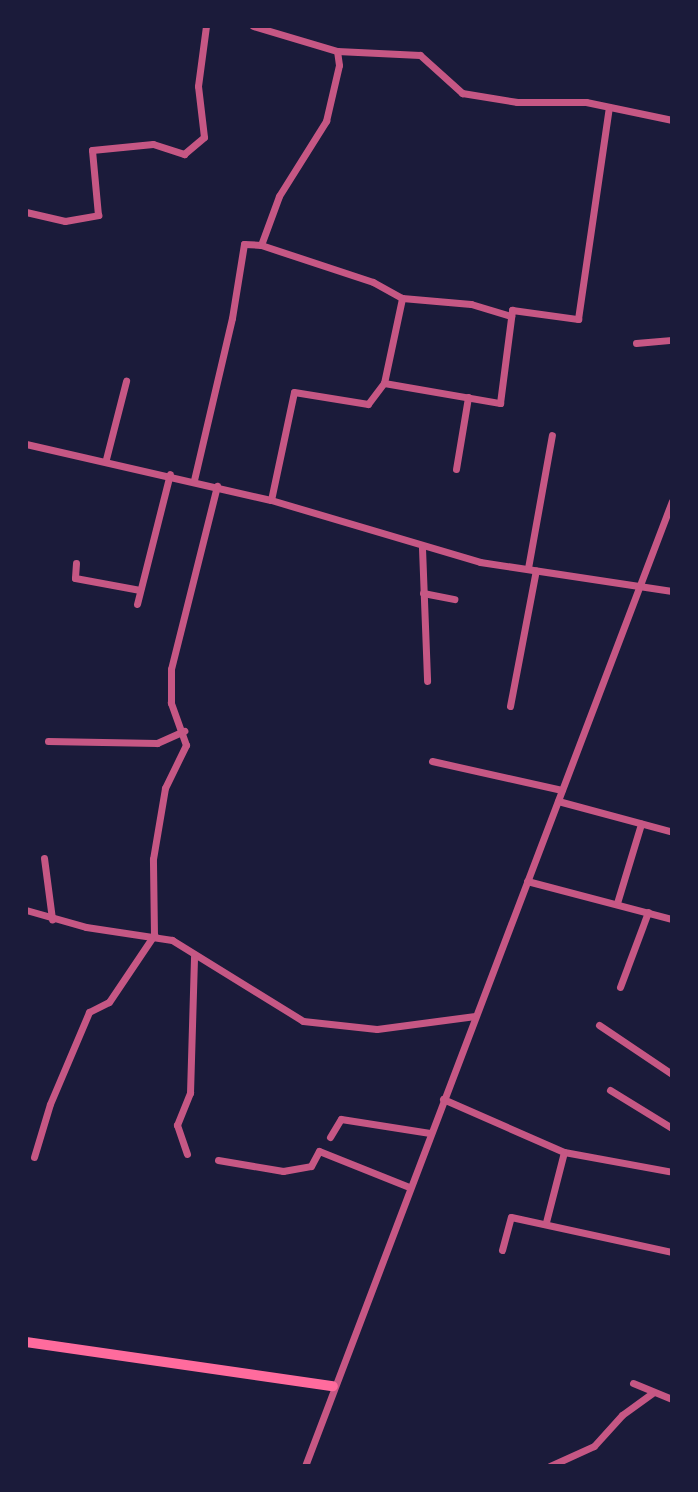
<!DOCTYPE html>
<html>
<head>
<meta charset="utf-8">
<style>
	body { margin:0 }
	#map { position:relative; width:698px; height:1492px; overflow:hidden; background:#1b1b3a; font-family:"PT Sans",sans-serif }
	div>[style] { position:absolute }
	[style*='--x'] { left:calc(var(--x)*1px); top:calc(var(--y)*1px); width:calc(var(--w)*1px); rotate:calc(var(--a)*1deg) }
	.minor>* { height:7px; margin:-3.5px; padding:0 3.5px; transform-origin:3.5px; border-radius:3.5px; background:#c65784 }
	.secondary>* { height:10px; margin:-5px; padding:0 5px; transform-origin:5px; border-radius:5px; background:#ff6b9d }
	span { translate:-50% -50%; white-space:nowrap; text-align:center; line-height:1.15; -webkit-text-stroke:6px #1b1b3a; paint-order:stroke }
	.frame { position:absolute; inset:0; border:28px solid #1b1b3a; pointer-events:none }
</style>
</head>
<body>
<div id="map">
	<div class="minor">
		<i style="--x:253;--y:26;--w:88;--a:16.6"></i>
		<i style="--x:337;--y:51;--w:83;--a:2.8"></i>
		<i style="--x:420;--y:55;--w:57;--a:42.1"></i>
		<i style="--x:462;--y:93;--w:56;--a:9.3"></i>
		<i style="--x:517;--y:102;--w:69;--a:0"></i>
		<i style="--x:586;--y:102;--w:88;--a:11.8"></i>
		<i style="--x:26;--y:212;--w:40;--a:13"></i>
		<i style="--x:65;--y:221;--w:34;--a:-10"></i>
		<i style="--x:98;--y:215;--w:65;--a:-95.3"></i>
		<i style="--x:92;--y:150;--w:61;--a:-5.6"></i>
		<i style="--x:153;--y:144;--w:33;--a:18"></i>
		<i style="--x:184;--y:154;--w:26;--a:-40"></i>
		<i style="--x:204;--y:137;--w:51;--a:-96.7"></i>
		<i style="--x:198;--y:86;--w:61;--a:-82.4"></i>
		<i style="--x:261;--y:245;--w:118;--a:18.3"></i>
		<i style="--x:373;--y:282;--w:33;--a:29"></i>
		<i style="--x:402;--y:298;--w:69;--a:5"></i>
		<i style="--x:471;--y:304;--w:42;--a:16.7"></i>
		<i style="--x:636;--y:343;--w:36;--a:-5"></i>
		<i style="--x:384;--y:383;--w:87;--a:-78"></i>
		<i style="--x:26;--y:444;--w:251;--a:12.9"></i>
		<i style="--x:271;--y:500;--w:218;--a:16.5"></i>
		<i style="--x:480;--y:562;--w:194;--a:8.6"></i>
		<i style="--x:106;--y:459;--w:81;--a:-75.6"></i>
		<i style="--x:456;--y:469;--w:73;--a:-80.5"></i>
		<i style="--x:194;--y:480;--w:166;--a:-76.8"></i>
		<i style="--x:232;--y:318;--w:75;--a:-80.8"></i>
		<i style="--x:244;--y:244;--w:17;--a:3"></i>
		<i style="--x:261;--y:245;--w:52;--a:-69.8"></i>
		<i style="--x:279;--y:196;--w:89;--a:-57.9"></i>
		<i style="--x:326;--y:121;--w:57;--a:-76.9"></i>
		<i style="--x:339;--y:65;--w:14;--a:-98"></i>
		<i style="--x:271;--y:500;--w:110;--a:-78"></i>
		<i style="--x:294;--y:392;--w:75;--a:9.2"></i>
		<i style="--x:368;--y:404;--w:26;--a:-53"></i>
		<i style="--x:384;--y:383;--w:118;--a:9.8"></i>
		<i style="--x:500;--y:403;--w:94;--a:-82.6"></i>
		<i style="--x:512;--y:310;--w:67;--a:7.8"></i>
		<i style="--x:578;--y:319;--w:214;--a:-81.7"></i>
		<i style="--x:422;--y:548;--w:133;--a:87.8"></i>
		<i style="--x:76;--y:563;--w:15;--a:94"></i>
		<i style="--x:75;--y:578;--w:66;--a:10.5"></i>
		<i style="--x:528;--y:568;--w:135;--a:-79.8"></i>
		<i style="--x:423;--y:593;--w:32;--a:11"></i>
		<i style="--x:137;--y:604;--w:134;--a:-75.8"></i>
		<i style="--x:510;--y:706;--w:138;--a:-79.2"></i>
		<i style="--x:48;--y:741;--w:109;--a:1.1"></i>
		<i style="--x:157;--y:743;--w:30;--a:-24"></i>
		<i style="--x:432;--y:761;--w:133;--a:12.6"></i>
		<i style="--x:558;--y:801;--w:115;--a:15.1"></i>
		<i style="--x:44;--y:858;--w:62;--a:82.5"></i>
		<i style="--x:527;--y:881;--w:150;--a:14.7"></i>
		<i style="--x:617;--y:903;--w:83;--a:-73.1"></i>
		<i style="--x:26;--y:910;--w:62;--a:15.8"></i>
		<i style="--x:86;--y:927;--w:87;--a:8.6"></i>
		<i style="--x:172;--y:940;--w:154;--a:31.7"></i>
		<i style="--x:303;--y:1021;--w:74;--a:6.2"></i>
		<i style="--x:377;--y:1029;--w:99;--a:-7.6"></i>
		<i style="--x:620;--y:987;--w:80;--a:-69.5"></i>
		<i style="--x:599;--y:1025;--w:88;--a:33.9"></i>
		<i style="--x:610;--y:1090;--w:73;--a:31.5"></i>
		<i style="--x:443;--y:1099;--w:132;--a:23.7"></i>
		<i style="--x:564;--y:1152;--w:106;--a:10.4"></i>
		<i style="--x:330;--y:1137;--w:21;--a:-59"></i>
		<i style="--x:341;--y:1119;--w:90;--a:8.9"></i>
		<i style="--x:187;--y:1154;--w:31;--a:-109"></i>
		<i style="--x:177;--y:1125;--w:35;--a:-68"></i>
		<i style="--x:190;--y:1093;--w:138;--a:-88.3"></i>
		<i style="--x:34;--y:1157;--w:55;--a:-73.2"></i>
		<i style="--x:50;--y:1104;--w:100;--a:-67"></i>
		<i style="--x:89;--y:1012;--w:22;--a:-27"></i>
		<i style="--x:109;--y:1002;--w:81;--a:-56.1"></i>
		<i style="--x:154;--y:935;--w:76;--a:-90.8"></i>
		<i style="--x:153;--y:859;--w:72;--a:-80.4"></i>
		<i style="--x:165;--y:788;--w:48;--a:-64"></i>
		<i style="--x:186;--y:745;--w:45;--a:-109.7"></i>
		<i style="--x:171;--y:703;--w:34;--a:-90"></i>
		<i style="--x:171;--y:669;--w:189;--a:-75.9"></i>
		<i style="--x:218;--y:1160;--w:66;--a:9.6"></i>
		<i style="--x:283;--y:1171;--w:28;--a:-10"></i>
		<i style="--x:311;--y:1166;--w:17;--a:-62"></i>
		<i style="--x:319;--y:1151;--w:97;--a:21.8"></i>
		<i style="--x:546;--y:1222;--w:72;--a:-75.6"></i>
		<i style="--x:502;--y:1250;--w:34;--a:-75"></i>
		<i style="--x:511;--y:1217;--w:164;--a:12.3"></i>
		<i style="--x:633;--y:1383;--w:42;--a:22.3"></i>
		<i style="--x:305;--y:1466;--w:1032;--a:-69.18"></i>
		<i style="--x:550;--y:1466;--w:48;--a:-24.4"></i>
		<i style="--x:594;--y:1446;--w:42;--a:-47.9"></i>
		<i style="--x:622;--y:1415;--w:39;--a:-36"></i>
	</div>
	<div class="secondary">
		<i style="--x:26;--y:1342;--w:310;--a:8.2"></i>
	</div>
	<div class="frame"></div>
</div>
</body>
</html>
